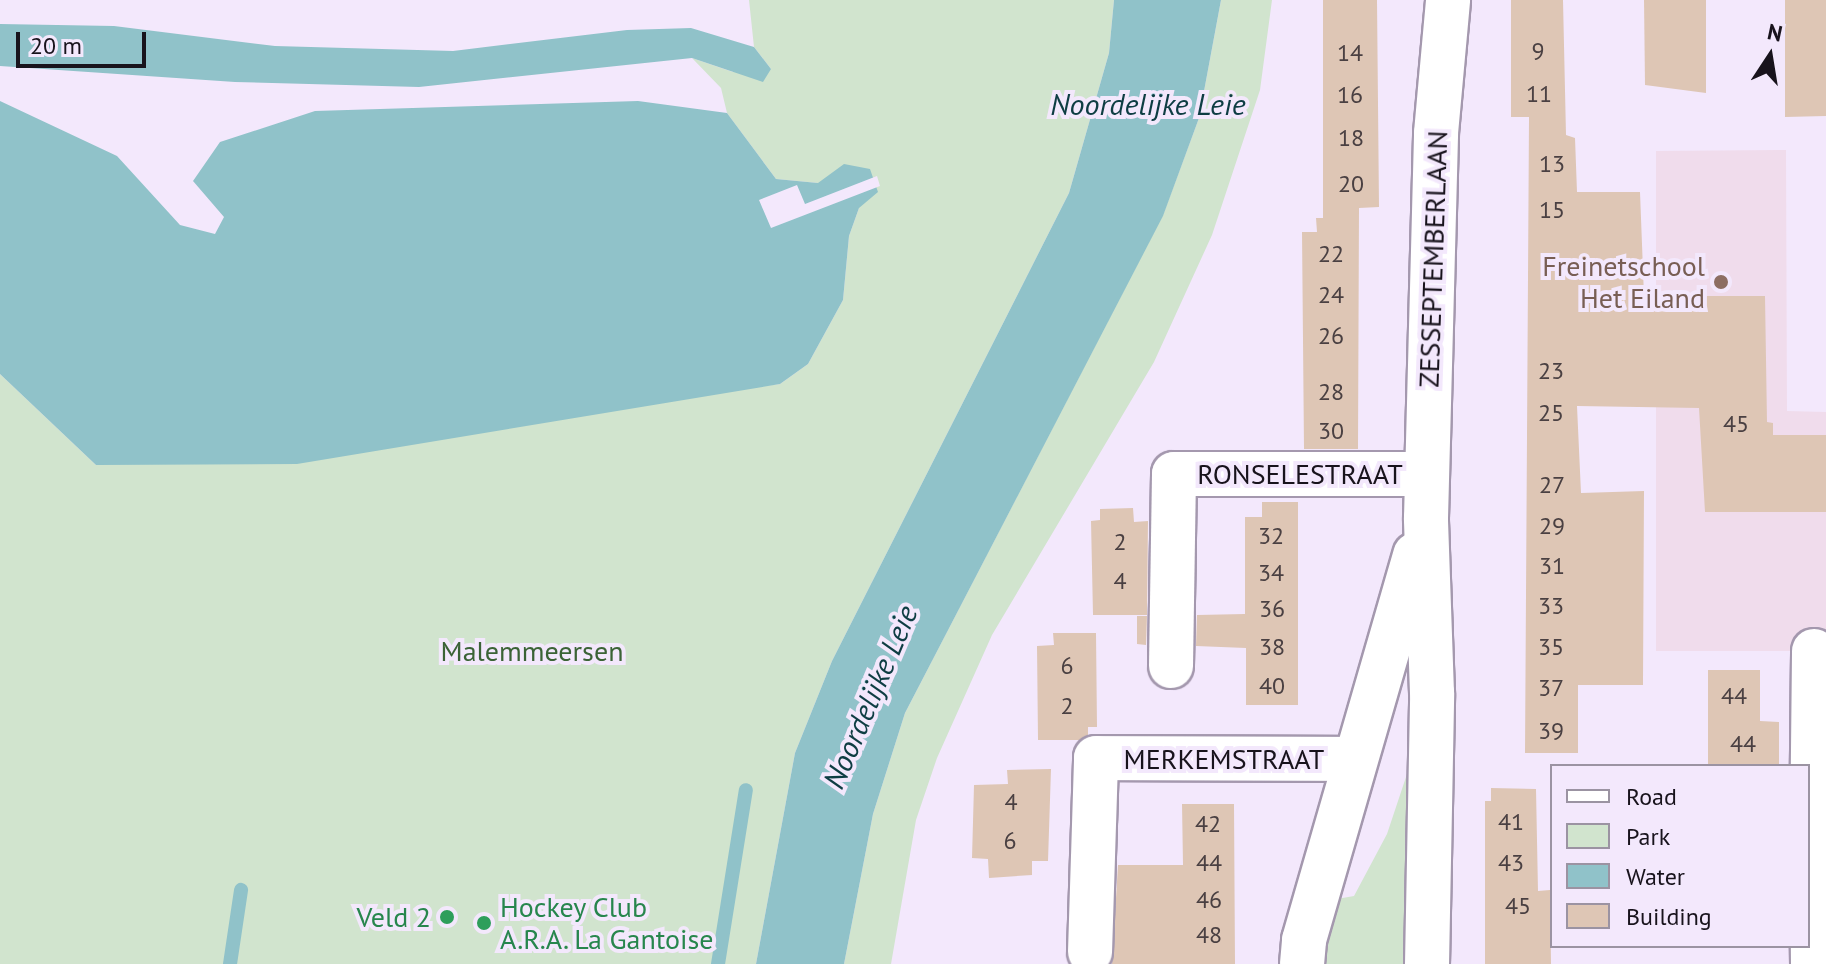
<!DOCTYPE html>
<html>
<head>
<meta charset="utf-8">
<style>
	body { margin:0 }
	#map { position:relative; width:1826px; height:964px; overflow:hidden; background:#f3e8fc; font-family:"PT Sans",sans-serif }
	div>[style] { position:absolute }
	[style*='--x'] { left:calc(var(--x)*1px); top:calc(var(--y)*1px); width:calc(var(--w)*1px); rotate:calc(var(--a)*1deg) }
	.education>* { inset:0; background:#f0dcec }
	.green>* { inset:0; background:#d1e4ce }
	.water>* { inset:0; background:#90c2c9 }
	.pier>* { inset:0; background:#f3e8fc }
	.stream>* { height:14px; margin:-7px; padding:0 7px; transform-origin:7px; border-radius:7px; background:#90c2c9 }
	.building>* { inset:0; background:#dec6b5 }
	.roads { filter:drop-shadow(2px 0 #a498ae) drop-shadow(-2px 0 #a498ae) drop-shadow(0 2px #a498ae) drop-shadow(0 -2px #a498ae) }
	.minor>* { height:44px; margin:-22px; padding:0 22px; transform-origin:22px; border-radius:22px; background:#fff }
	.dots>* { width:22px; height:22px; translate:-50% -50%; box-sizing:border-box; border:4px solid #f3e8fc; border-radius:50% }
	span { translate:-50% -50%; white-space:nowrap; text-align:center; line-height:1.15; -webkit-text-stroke:8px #f3e8fc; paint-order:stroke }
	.number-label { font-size:24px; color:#4a4042 }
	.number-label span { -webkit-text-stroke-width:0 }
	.street-label { font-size:28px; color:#18131c }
	.education-label { font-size:28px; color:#785e54 }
	.right { translate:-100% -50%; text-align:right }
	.park-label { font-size:28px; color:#3b6336 }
	.leisure-label { font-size:28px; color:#27864d }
	.left { translate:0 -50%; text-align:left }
	.water-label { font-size:30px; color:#0e3d43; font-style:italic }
	.legend { position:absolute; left:1550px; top:764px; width:260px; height:184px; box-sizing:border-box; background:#f3e8fc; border:2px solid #9b93a2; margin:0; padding:10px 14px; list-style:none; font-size:24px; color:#18131c }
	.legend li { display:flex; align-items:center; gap:16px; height:40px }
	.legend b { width:40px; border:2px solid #9b93a2 }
	.north { position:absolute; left:1730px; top:16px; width:80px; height:80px; -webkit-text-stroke:6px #f3e8fc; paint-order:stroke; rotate:12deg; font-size:22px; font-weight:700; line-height:32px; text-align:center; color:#18131c }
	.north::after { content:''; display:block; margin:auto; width:28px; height:36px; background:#18131c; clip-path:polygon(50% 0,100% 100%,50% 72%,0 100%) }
	.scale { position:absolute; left:16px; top:32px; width:130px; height:36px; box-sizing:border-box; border:4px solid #18131c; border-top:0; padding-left:10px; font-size:24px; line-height:28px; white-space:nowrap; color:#18131c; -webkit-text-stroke:6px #f3e8fc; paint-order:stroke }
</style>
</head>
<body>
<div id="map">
	<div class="education">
		<i style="clip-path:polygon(1786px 150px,1787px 411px,1826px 412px,1826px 651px,1656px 651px,1656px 151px)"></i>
	</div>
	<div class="green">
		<i style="clip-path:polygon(749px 0,1114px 0,1109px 53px,1069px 193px,832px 661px,795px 753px,756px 964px,0 964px,0 374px,96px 465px,780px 384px,808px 364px,843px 300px,849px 236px,859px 208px,818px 183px,776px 179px,727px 113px,721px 88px,692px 58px,733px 72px,771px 69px,754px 47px)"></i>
		<i style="clip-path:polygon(1221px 0,1272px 0,1260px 90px,1212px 235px,1154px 362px,992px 635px,937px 758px,916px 820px,891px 964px,844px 964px,873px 814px,905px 713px,1163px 215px,1199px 118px)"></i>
		<i style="clip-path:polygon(1412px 759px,1413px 964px,1322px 964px,1331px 900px,1354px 896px,1387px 834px)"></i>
	</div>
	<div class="water">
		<i style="clip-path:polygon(1114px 0,1221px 0,1199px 118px,1163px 216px,905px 713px,873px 814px,844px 964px,756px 964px,795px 753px,832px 661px,1069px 193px,1109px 53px)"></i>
		<i style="clip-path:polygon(0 24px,114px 26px,275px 46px,453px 51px,627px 30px,691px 28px,754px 47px,771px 69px,763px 82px,692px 58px,419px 87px,235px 82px,0 66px)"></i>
		<i style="clip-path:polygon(0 101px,117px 156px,180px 225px,215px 234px,224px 217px,193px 181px,220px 142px,315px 111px,638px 101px,727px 113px,776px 179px,818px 183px,844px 164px,870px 169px,878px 192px,859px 208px,849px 236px,843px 300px,808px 364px,780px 384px,297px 464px,96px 465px,0 374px)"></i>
	</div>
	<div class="pier">
		<i style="clip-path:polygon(877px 176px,880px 186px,771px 228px,759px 200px,797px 185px,805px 204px)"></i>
	</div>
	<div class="stream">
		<i style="--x:230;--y:964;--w:75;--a:-81.5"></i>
		<i style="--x:718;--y:964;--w:176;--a:-80.9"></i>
	</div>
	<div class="building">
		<i style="clip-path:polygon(1323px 0,1377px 0,1379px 207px,1359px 208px,1358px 449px,1304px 449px,1302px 232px,1317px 232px,1316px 218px,1323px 218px)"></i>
		<i style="clip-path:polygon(1511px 0,1563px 0,1566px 135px,1575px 138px,1577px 192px,1640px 192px,1644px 296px,1765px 296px,1767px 422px,1773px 423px,1773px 435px,1826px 435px,1826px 512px,1705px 512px,1699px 408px,1577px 406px,1581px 493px,1644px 491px,1643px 685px,1578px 685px,1578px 753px,1525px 753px,1529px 117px,1511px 117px)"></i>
		<i style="clip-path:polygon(1644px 0,1706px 0,1706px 93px,1645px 85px)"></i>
		<i style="clip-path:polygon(1785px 0,1826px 0,1826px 116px,1785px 117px)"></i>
		<i style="clip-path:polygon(1262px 502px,1298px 502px,1298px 705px,1246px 705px,1246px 648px,1196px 646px,1197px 615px,1245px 614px,1245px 517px,1262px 517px)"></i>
		<i style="clip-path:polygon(1133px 508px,1134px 522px,1148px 521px,1147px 615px,1093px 615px,1091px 521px,1100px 520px,1100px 509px)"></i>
		<i style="clip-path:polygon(1137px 616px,1147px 616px,1146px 645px,1137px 644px)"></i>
		<i style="clip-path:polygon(1053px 633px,1096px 633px,1097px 727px,1088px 727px,1088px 735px,1080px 740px,1038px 740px,1037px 646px,1054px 645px)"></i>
		<i style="clip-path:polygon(1708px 670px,1760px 670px,1760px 721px,1779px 722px,1779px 766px,1708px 766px)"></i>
		<i style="clip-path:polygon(1051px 769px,1048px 861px,1032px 861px,1032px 875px,989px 878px,988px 859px,972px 858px,974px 785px,1008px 784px,1007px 770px)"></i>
		<i style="clip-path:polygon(1491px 788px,1536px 789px,1538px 891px,1550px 890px,1551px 964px,1485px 964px,1485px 801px,1491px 801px)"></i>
		<i style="clip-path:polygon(1182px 804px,1234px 804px,1235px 964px,1112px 964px,1118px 865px,1183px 865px)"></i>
	</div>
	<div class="roads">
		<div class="minor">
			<i style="--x:1171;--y:666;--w:192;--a:-89.1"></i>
			<i style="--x:1174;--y:474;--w:253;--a:0"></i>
			<i style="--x:1812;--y:845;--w:194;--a:-89.4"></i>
			<i style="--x:1090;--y:952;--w:194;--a:-88.2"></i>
			<i style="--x:1096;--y:758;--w:258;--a:0.2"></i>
			<i style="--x:1302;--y:964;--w:24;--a:-85"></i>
			<i style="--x:1304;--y:940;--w:401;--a:-73.9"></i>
			<i style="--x:1427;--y:964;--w:271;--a:-88.9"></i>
			<i style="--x:1432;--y:693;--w:175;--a:-92"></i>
			<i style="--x:1426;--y:518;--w:385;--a:-88.5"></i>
			<i style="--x:1436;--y:133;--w:134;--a:-84.8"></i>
			<i style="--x:1813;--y:964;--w:119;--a:-90.5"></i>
			<i style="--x:1812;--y:845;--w:14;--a:0"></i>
		</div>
	</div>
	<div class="dots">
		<i style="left:1721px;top:282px;background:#8d6e63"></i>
		<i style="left:447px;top:917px;background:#2e9e5b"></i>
		<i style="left:484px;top:923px;background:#2e9e5b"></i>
	</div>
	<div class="number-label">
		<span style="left:1538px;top:51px">9</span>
		<span style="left:1350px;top:53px">14</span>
		<span style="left:1539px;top:94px">11</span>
		<span style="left:1350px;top:95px">16</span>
		<span style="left:1351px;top:138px">18</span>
		<span style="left:1552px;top:164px">13</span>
		<span style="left:1351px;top:184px">20</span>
		<span style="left:1552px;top:210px">15</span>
		<span style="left:1331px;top:254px">22</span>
		<span style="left:1331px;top:295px">24</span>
		<span style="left:1331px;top:336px">26</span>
		<span style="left:1551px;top:371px">23</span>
		<span style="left:1331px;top:392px">28</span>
		<span style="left:1551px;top:413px">25</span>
		<span style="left:1736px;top:424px">45</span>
		<span style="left:1331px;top:431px">30</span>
		<span style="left:1552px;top:485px">27</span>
		<span style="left:1552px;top:526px">29</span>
		<span style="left:1271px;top:536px">32</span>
		<span style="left:1120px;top:542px">2</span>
		<span style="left:1552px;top:566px">31</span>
		<span style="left:1271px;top:573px">34</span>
		<span style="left:1120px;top:581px">4</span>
		<span style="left:1551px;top:606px">33</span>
		<span style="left:1272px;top:609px">36</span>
		<span style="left:1272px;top:647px">38</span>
		<span style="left:1551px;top:647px">35</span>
		<span style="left:1067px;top:666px">6</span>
		<span style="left:1272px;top:686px">40</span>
		<span style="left:1551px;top:688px">37</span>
		<span style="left:1734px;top:696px">44</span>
		<span style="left:1067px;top:706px">2</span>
		<span style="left:1551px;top:731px">39</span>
		<span style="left:1743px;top:744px">44</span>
		<span style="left:1011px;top:802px">4</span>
		<span style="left:1511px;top:822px">41</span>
		<span style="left:1208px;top:824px">42</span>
		<span style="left:1010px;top:841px">6</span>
		<span style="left:1209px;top:863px">44</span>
		<span style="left:1511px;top:863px">43</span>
		<span style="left:1209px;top:900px">46</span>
		<span style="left:1518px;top:906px">45</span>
		<span style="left:1209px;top:935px">48</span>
	</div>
	<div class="street-label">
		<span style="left:1433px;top:259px;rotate:-88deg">ZESSEPTEMBERLAAN</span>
		<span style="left:1300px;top:474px">RONSELESTRAAT</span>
		<span style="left:1224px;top:759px">MERKEMSTRAAT</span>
	</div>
	<div class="education-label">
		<span class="right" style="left:1705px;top:282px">Freinetschool<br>Het Eiland</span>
	</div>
	<div class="park-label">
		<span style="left:532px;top:651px">Malemmeersen</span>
	</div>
	<div class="leisure-label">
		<span class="left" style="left:500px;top:923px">Hockey Club<br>A.R.A. La Gantoise</span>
		<span class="right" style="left:431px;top:917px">Veld 2</span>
	</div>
	<div class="water-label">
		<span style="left:1148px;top:104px">Noordelijke Leie</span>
		<span style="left:870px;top:697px;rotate:-67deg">Noordelijke Leie</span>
	</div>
	<ul class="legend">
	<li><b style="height:10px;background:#fff"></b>Road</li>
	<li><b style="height:22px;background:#d1e4ce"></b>Park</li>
	<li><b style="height:22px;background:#90c2c9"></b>Water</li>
	<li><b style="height:22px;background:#dec6b5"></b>Building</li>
	</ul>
	<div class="north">N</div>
	<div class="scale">20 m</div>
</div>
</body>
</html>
